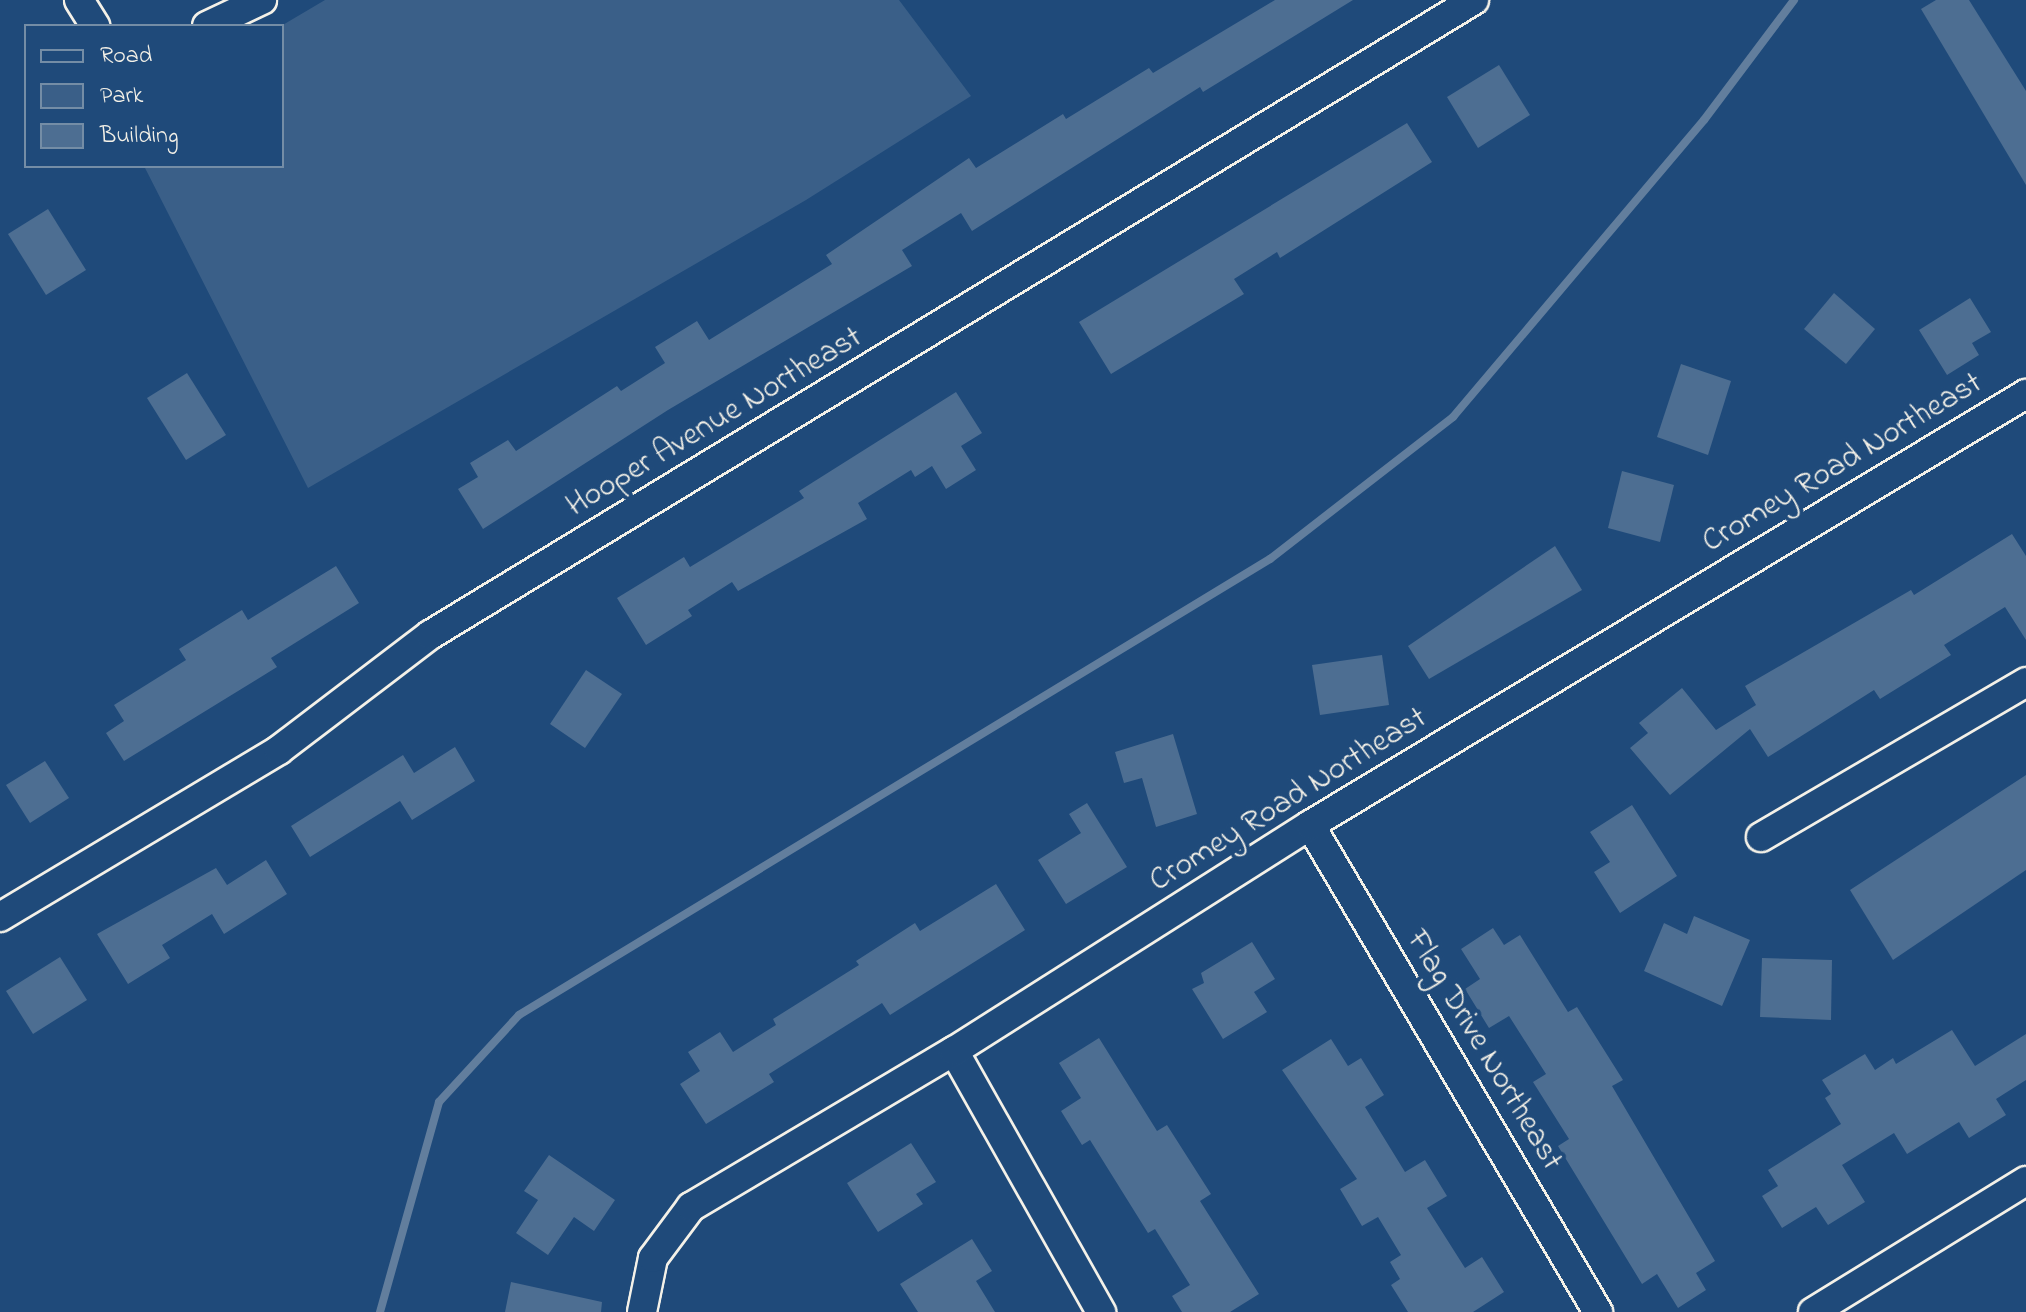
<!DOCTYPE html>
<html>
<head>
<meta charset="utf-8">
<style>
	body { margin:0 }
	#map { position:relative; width:2026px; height:1312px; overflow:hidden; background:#1f4a7a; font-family:"Indie Flower",sans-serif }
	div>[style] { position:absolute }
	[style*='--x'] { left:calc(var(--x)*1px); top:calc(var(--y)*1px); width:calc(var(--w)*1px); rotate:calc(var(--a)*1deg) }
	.green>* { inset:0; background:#3a5f88 }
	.stream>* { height:8px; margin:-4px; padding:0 4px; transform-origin:4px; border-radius:4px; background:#627e9d }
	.building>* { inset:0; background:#4d6e92 }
	.roads { filter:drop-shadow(2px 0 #f4f1e8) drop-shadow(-2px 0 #f4f1e8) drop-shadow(0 2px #f4f1e8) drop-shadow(0 -2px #f4f1e8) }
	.minor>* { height:28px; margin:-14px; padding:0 14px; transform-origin:14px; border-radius:14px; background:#1f4a7a }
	span { translate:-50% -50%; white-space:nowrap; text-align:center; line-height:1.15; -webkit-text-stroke:8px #1f4a7a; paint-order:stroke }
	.street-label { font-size:32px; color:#f4f1e8 }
	.legend { position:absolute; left:24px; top:24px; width:260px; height:144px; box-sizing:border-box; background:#1f4a7a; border:2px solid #748da6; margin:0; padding:10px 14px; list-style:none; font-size:24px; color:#f4f1e8 }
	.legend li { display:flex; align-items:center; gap:16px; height:40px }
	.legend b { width:40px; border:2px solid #748da6 }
</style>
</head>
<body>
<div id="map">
	<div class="green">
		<i style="clip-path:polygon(325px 0,899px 0,971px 96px,806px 200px,308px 488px,144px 166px,282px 166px,281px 26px)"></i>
	</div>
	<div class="stream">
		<i style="--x:380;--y:1312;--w:218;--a:-74.3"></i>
		<i style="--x:439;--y:1102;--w:118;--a:-47.4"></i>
		<i style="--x:519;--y:1015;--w:879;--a:-31.27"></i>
		<i style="--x:1270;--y:559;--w:232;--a:-37.8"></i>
		<i style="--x:1453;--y:417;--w:389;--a:-49.8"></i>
		<i style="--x:1704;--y:120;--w:150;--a:-53.1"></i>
	</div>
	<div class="building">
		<i style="clip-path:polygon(1275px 0,1353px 0,1203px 92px,1200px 87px,972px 231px,961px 213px,902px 250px,912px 266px,668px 410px,483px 529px,458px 489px,478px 477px,470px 463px,508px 440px,516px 451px,617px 386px,621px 391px,665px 363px,655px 347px,697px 321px,709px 340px,832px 264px,826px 255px,969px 158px,976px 168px,1063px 114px,1066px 119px,1149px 68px,1153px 73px)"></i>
		<i style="clip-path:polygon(1936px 0,1969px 0,2026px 91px,2026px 185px,1921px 9px)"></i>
		<i style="clip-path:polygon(1499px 65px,1530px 115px,1478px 148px,1447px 97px)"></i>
		<i style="clip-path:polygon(1407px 123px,1432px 162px,1280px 258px,1277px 252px,1234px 279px,1244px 294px,1111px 374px,1079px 322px)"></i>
		<i style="clip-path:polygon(48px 209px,86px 270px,46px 295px,8px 234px)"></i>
		<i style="clip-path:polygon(1834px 293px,1875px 329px,1846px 364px,1804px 329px)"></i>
		<i style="clip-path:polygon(1970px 298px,1991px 332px,1972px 343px,1979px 355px,1947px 375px,1919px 330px)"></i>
		<i style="clip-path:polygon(1681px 364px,1731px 381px,1708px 455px,1657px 437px)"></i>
		<i style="clip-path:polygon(187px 373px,226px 435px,186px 460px,147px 398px)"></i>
		<i style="clip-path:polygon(956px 392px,982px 433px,961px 446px,976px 470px,946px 489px,932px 466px,915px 477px,911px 470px,858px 503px,867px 519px,738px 591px,732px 582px,688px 610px,692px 616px,646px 645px,617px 598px,684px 557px,690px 567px,804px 498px,799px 491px)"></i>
		<i style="clip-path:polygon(1622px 471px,1674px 485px,1660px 542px,1608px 528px)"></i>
		<i style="clip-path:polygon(2012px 534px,2026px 556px,2026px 640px,2005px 607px,1944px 645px,1951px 655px,1880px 699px,1874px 690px,1768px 757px,1750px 729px,1670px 795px,1630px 748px,1648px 733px,1639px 723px,1682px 688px,1716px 730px,1756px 705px,1745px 686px,1911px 590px,1914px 595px)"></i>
		<i style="clip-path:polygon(1555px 546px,1582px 590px,1429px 679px,1408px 646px)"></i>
		<i style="clip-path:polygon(336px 566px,359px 603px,271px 658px,277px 667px,124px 761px,106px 733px,124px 721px,114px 705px,186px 660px,179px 649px,242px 610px,248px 620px)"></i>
		<i style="clip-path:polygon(1382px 655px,1389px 705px,1320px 715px,1312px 665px)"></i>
		<i style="clip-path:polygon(586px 670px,622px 694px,585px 748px,550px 724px)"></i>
		<i style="clip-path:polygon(1173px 734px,1197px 814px,1156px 827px,1142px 778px,1124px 783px,1115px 752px)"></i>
		<i style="clip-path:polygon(455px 747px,475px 781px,412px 820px,400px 801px,310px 857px,291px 826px,403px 755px,414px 773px)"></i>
		<i style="clip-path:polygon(45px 761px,69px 798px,30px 823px,6px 785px)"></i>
		<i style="clip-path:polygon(2026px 775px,2026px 870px,1893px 960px,1850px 890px)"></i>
		<i style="clip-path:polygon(1087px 803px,1127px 867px,1066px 904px,1038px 860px,1081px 833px,1069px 814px)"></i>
		<i style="clip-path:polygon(1632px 805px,1677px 876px,1620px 913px,1594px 872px,1610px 862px,1590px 832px)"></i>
		<i style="clip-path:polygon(266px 860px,287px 894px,224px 934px,212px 914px,162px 945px,170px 958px,128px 984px,97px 934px,216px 868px,227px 885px)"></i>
		<i style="clip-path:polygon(996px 884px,1025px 930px,890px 1015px,882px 1003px,769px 1074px,774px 1082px,706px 1124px,680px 1084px,700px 1071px,688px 1052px,720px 1032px,733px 1052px,776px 1025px,773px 1019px,859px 965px,856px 961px,915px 923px,920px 931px)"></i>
		<i style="clip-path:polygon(1694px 916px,1750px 940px,1722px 1006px,1644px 971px,1664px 923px,1687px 934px)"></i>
		<i style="clip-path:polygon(1493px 928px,1504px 945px,1520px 935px,1568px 1012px,1577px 1007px,1623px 1080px,1612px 1086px,1715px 1261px,1696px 1273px,1706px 1290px,1678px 1308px,1657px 1274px,1642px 1284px,1558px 1146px,1569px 1139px,1533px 1082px,1546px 1074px,1509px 1016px,1489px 1028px,1465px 989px,1480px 979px,1461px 949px)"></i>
		<i style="clip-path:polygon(1252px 942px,1275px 979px,1254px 992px,1267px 1012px,1223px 1039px,1192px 989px,1204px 983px,1201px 973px)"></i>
		<i style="clip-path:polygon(60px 957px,87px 1000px,33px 1034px,6px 991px)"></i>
		<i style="clip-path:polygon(1762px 958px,1832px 960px,1831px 1020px,1760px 1017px)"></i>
		<i style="clip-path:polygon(1952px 1030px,1975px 1066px,2026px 1034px,2026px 1080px,1996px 1099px,2006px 1115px,1969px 1138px,1959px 1122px,1907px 1154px,1894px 1133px,1842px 1165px,1865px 1202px,1828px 1225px,1816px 1207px,1782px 1228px,1762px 1196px,1778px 1186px,1768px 1170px,1841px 1124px,1825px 1098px,1831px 1094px,1822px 1080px,1865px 1054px,1875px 1070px,1893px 1058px,1896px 1064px)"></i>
		<i style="clip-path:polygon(1099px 1038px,1157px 1131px,1167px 1125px,1211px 1194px,1200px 1201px,1259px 1294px,1230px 1312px,1182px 1312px,1172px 1296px,1190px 1285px,1155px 1229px,1148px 1233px,1090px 1140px,1082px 1145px,1061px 1111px,1081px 1098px,1059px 1063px)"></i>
		<i style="clip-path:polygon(1331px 1039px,1348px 1066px,1361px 1058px,1384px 1095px,1365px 1107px,1405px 1172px,1425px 1160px,1447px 1196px,1427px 1208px,1465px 1268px,1482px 1257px,1504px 1292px,1473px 1312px,1408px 1312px,1391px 1285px,1400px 1279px,1390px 1262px,1401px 1255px,1378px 1217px,1362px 1226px,1340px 1189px,1357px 1179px,1282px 1070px)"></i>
		<i style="clip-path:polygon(911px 1143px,936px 1182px,916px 1194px,923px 1204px,878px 1232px,847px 1183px)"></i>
		<i style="clip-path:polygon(549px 1155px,615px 1200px,594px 1231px,574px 1217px,548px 1255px,516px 1233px,538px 1200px,524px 1191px)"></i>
		<i style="clip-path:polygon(972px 1239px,992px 1271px,976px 1281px,995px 1312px,918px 1312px,900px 1284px)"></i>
		<i style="clip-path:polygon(511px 1282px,602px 1302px,601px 1312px,505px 1312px)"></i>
	</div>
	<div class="roads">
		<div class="minor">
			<i style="--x:79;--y:0;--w:31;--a:58"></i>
			<i style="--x:207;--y:26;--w:61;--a:-25.3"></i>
			<i style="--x:1310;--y:825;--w:566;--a:59.4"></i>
			<i style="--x:1761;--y:837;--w:307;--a:-30.3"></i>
			<i style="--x:0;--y:917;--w:325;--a:-30.9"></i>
			<i style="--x:279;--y:750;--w:190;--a:-37.3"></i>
			<i style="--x:430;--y:635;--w:1222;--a:-31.31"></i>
			<i style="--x:954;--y:1051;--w:300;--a:60.6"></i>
			<i style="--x:642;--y:1312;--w:55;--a:-78.5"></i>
			<i style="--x:653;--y:1258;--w:64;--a:-53.3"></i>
			<i style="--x:691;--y:1207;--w:306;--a:-30.7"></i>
			<i style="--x:954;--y:1051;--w:422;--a:-32.4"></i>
			<i style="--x:1310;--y:825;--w:836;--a:-31.05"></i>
			<i style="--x:1813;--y:1312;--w:250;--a:-31.6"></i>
		</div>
	</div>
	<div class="street-label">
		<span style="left:715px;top:423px;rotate:-31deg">Hooper Avenue Northeast</span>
		<span style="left:1843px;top:464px;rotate:-31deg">Cromey Road Northeast</span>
		<span style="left:1289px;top:801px;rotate:-32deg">Cromey Road Northeast</span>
		<span style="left:1483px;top:1051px;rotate:59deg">Flag Drive Northeast</span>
	</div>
	<ul class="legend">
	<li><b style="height:10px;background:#1f4a7a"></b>Road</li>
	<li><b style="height:22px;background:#3a5f88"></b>Park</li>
	<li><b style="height:22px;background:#4d6e92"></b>Building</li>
	</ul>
</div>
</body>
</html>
